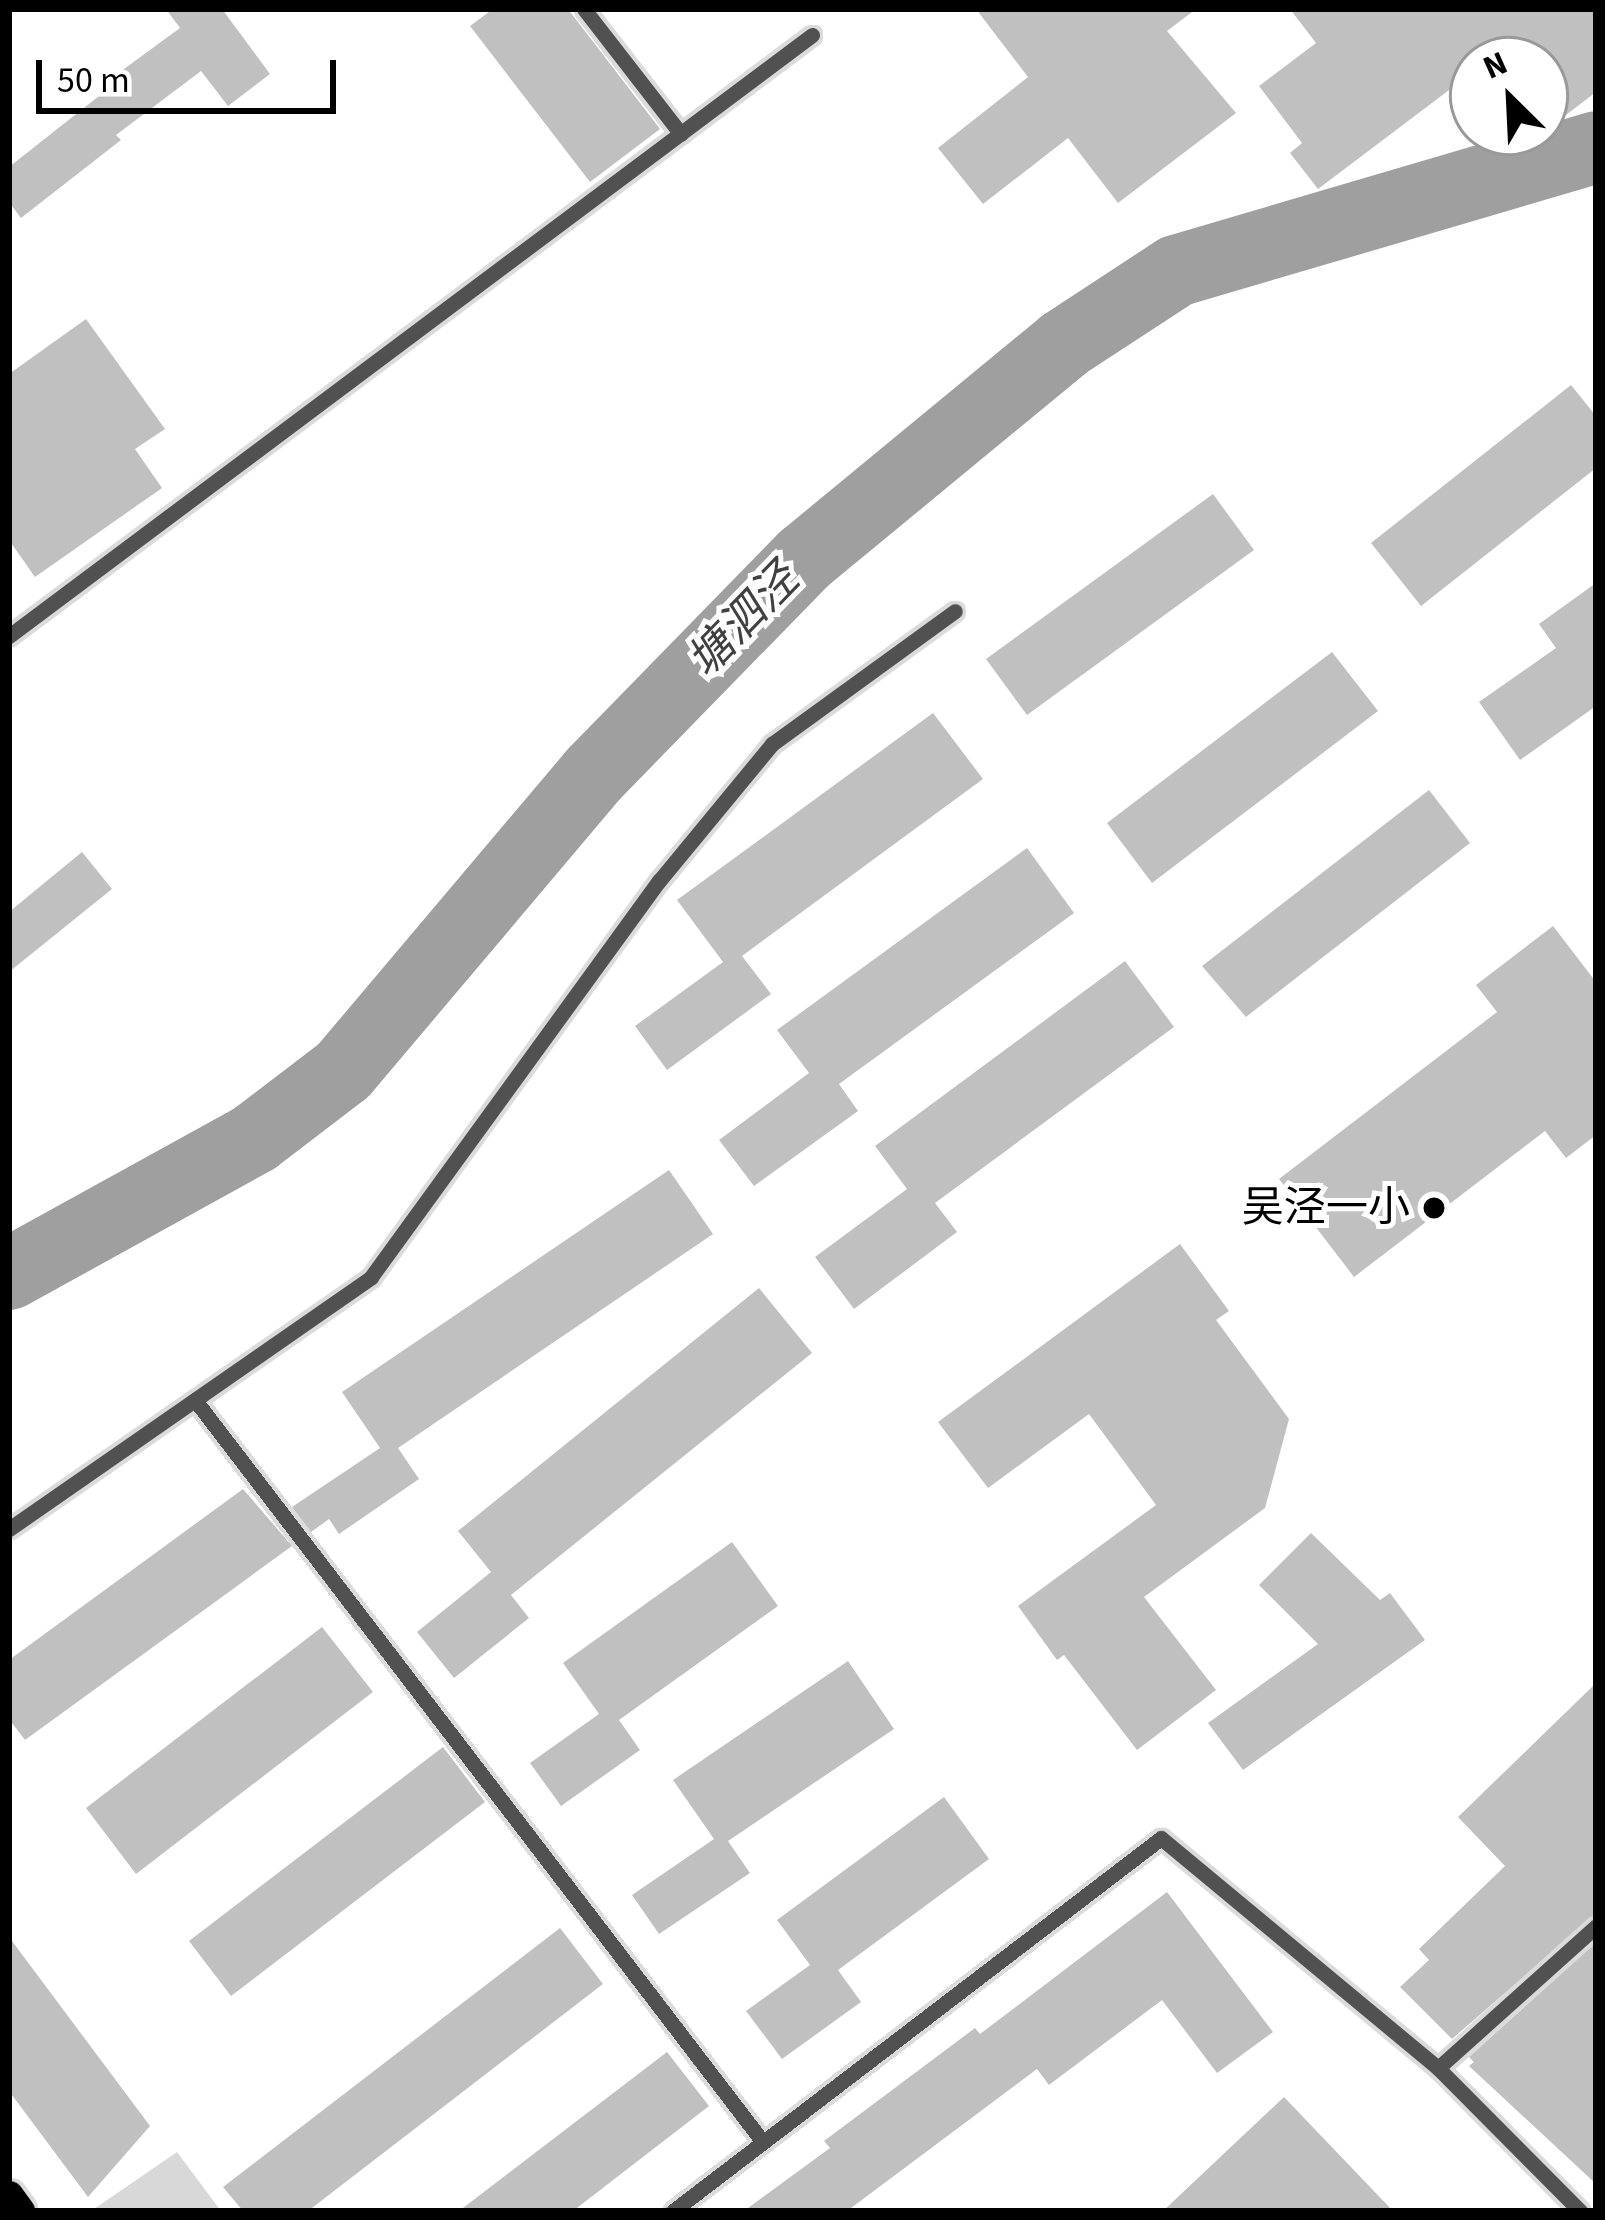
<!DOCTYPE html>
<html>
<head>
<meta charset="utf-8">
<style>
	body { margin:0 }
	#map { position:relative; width:1605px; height:2220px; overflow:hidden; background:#fff; font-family:"Source Sans 3","Noto Sans SC",sans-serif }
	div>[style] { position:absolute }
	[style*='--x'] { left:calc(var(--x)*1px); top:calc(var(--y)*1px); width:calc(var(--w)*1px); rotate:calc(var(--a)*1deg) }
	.green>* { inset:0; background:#d8d8d8 }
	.river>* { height:72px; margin:-36px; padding:0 36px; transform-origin:36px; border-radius:36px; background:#9f9f9f }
	.building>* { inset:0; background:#c0c0c0 }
	.roads { filter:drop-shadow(3px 0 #dbdbdb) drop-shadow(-3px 0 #dbdbdb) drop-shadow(0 3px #dbdbdb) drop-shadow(0 -3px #dbdbdb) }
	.service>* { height:15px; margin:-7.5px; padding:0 7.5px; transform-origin:7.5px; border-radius:7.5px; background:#515151 }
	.primary>* { height:30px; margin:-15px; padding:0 15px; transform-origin:15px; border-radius:15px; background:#000 }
	.dots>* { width:33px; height:33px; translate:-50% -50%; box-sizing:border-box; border:6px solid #fff; border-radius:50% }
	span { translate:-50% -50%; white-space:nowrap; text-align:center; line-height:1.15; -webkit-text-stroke:10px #fff; paint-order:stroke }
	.poi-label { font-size:42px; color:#000 }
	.right { translate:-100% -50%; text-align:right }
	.water-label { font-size:45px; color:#404040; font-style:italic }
	.frame { position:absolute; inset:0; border:12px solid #000; pointer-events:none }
	.north { position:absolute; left:1449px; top:36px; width:120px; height:120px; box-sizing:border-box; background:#fff; border:3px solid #999; border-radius:50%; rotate:336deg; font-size:33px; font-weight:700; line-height:48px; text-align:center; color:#000 }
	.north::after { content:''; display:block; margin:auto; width:42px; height:54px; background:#000; clip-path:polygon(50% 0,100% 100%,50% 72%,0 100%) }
	.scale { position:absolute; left:36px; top:60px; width:300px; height:54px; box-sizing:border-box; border:6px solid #000; border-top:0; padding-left:15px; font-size:36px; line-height:42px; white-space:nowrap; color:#000; -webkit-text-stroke:9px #fff; paint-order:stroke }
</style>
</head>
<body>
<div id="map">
	<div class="green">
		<i style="clip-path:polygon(177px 2152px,221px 2211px,91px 2211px)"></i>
	</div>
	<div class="river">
		<i style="--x:9;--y:1274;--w:281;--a:-28.9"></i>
		<i style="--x:255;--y:1138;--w:111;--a:-37.3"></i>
		<i style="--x:343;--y:1071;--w:389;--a:-49.8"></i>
		<i style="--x:594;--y:774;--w:302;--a:-45.7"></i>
		<i style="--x:805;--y:558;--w:335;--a:-39.5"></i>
		<i style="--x:1063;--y:345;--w:135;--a:-33.2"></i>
		<i style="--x:1176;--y:271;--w:438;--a:-16.4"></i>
	</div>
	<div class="building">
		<i style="clip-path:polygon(166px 9px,222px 9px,270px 74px,228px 106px,201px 71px,116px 135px,121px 140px,21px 218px,9px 202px,9px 167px,113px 85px,109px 80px,180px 28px)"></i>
		<i style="clip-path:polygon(493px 9px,568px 9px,660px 129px,590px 182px,470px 26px)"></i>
		<i style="clip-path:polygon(976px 9px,1196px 9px,1167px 31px,1236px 113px,1118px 203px,1068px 138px,983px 204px,938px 148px,1028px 77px)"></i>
		<i style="clip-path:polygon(1290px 9px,1596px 9px,1596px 92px,1545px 131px,1545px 60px,1473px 60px,1473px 72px,1318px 189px,1290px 153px,1302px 143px,1259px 86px,1316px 43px)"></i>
		<i style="clip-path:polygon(86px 319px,165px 429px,135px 449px,162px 488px,35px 577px,9px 540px,9px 374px)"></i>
		<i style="clip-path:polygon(1571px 385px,1596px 416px,1596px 468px,1421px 606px,1371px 543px)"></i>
		<i style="clip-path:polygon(1213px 494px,1254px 550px,1027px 715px,986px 659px)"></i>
		<i style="clip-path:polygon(1596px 583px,1596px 706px,1520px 760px,1479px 702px,1556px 648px,1539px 624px)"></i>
		<i style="clip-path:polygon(1332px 652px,1378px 711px,1152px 883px,1107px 823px)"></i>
		<i style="clip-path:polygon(933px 713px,983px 779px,742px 956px,771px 994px,667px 1070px,635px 1026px,723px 962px,677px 900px)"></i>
		<i style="clip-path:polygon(1429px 790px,1470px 843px,1246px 1017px,1202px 966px)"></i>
		<i style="clip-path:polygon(1027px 848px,1074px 913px,839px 1084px,858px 1111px,754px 1186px,719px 1140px,809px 1073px,777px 1030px)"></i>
		<i style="clip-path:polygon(82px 852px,112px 889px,9px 972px,9px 912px)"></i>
		<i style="clip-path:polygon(1553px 926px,1596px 982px,1596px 1135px,1566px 1158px,1545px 1131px,1354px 1277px,1279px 1179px,1497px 1012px,1476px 985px)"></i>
		<i style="clip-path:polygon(1125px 961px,1174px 1027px,935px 1203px,957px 1232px,854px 1309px,815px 1257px,907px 1189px,875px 1146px)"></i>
		<i style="clip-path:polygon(669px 1170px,713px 1234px,398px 1448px,419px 1479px,339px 1534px,329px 1519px,311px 1532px,292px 1507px,380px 1448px,342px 1392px)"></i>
		<i style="clip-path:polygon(1180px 1244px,1229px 1311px,1216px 1320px,1289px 1419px,1265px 1508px,1144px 1597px,1216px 1690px,1137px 1750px,1064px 1655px,1057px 1660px,1018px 1606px,1156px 1505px,1089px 1414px,988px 1488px,938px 1422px)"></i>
		<i style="clip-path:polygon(759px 1288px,812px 1353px,511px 1595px,529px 1618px,454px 1678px,417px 1632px,491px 1572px,458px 1531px)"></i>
		<i style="clip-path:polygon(243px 1489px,292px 1546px,25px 1740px,9px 1719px,9px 1660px)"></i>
		<i style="clip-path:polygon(1311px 1533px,1380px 1600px,1390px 1593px,1425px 1640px,1243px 1770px,1208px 1723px,1318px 1644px,1259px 1585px)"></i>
		<i style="clip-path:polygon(732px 1542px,778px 1606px,619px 1720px,640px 1750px,561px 1806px,530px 1763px,599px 1714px,563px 1663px)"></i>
		<i style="clip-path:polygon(322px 1627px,373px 1692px,136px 1874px,86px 1808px)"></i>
		<i style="clip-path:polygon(848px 1661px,894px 1729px,728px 1841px,750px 1873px,659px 1934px,632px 1895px,714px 1839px,673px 1780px)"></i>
		<i style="clip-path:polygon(1596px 1683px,1596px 1914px,1452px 2039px,1400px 1987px,1429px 1960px,1419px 1949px,1505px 1866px,1458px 1817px)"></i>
		<i style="clip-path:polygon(443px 1747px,485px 1802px,231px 1996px,189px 1941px)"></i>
		<i style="clip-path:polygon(944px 1797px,989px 1859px,838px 1970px,861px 2002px,782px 2059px,746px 2011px,810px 1965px,777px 1920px)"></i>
		<i style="clip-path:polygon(1167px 1892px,1273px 2032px,1217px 2073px,1162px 2000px,1049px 2085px,1037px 2069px,847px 2211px,744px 2211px,830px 2148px,824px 2141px,975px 2028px,980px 2034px)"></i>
		<i style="clip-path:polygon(560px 1928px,603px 1984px,308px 2211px,243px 2211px,223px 2187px)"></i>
		<i style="clip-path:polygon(9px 1937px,150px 2126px,88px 2197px,9px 2091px)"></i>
		<i style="clip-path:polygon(1596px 1942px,1596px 2184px,1469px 2066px,1474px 2062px,1469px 2057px)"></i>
		<i style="clip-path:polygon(667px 2052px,709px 2106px,573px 2211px,459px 2211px)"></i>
		<i style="clip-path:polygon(1284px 2097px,1393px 2211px,1163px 2211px)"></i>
	</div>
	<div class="roads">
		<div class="service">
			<i style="--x:584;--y:9;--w:158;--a:52.2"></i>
			<i style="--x:9;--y:636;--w:1003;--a:-36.81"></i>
			<i style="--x:195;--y:1400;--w:934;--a:52.57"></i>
			<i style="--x:9;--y:1529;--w:441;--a:-34.8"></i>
			<i style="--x:371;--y:1277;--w:490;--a:-54"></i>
			<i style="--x:659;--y:881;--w:178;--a:-50.5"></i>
			<i style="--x:772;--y:744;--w:226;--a:-36"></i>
			<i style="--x:1438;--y:2068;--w:202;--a:45.2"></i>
			<i style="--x:673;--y:2211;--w:614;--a:-37.39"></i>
			<i style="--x:1161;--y:1838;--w:360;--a:39.7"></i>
			<i style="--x:1438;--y:2068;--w:212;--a:-41.9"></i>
		</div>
		<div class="primary">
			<i style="--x:9;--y:2196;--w:19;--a:54"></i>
		</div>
	</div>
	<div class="dots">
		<i style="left:1434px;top:1208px;background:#000"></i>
	</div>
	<div class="poi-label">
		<span class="right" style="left:1410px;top:1208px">吴泾一小</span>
	</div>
	<div class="water-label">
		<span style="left:744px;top:621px;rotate:-46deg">塘泗泾</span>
	</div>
	<div class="frame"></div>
	<div class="north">N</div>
	<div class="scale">50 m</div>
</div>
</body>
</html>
